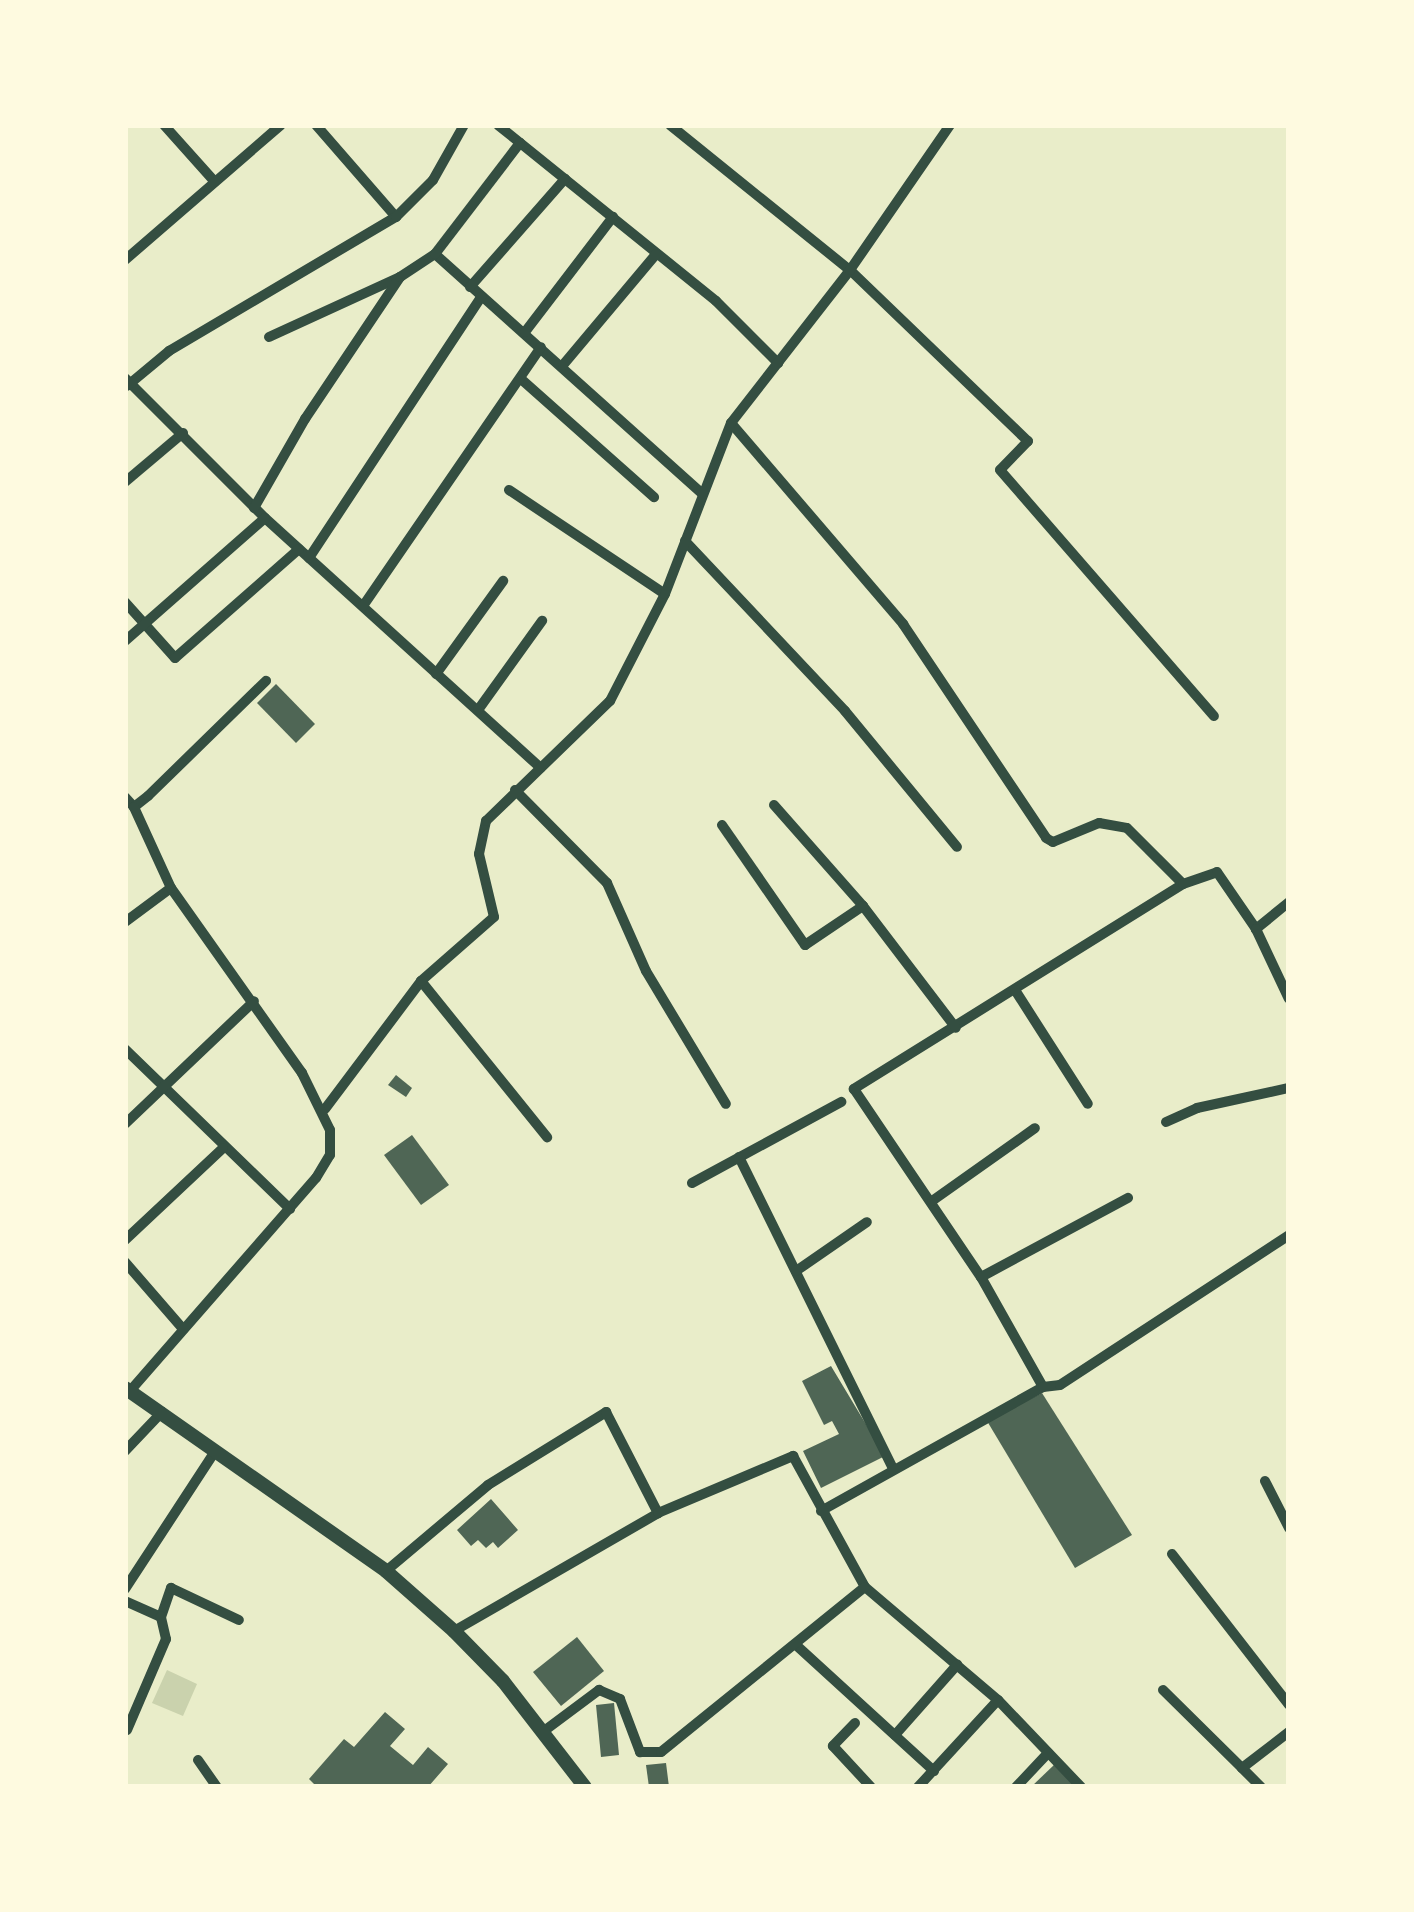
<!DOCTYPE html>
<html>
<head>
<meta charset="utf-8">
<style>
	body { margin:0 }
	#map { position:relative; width:1414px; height:1912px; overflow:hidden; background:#e9edc9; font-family:"Fira Sans Condensed",sans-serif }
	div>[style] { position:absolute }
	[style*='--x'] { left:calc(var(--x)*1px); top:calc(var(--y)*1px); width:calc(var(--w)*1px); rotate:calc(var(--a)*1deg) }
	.green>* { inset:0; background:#cad2ad }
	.building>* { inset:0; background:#4f6655 }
	.minor>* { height:10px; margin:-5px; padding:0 5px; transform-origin:5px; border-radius:5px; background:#344e41 }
	.secondary>* { height:14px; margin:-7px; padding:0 7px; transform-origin:7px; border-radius:7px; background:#344e41 }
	span { translate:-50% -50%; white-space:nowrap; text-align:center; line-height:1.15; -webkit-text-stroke:10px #fefae0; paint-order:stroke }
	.frame { position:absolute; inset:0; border:128px solid #fefae0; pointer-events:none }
</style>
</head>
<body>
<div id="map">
	<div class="green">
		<i style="clip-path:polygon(167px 1670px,197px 1684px,183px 1716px,152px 1703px)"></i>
	</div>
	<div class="building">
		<i style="clip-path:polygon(276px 684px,315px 724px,296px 743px,257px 703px)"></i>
		<i style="clip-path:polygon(396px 1075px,412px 1088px,406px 1097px,388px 1085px)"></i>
		<i style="clip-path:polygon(412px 1135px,449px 1185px,421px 1205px,384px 1155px)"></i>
		<i style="clip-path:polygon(831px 1366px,885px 1456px,821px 1488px,803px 1451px,839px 1434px,832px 1421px,824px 1425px,802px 1381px)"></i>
		<i style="clip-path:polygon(1042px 1393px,1132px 1535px,1075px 1568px,987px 1421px)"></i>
		<i style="clip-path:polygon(491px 1499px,518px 1530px,498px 1548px,493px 1542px,486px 1548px,478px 1540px,471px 1546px,457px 1530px)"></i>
		<i style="clip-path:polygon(577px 1637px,604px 1671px,561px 1706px,533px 1672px)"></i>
		<i style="clip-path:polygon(614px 1703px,619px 1755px,601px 1757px,596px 1705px)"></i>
		<i style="clip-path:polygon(385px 1712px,405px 1729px,390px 1746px,413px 1765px,428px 1747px,448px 1764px,428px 1787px,317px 1787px,309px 1779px,344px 1739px,354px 1747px)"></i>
		<i style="clip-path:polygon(666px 1763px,669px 1787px,649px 1787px,646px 1765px)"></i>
		<i style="clip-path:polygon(1055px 1764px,1078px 1787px,1031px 1787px)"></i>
	</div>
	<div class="minor">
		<i style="--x:164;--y:125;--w:76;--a:48.2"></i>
		<i style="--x:316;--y:125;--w:122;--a:49"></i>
		<i style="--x:498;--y:125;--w:280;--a:38.9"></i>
		<i style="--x:716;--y:301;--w:88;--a:45"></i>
		<i style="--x:670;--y:125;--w:231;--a:38.9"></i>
		<i style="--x:850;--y:270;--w:247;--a:43.9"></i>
		<i style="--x:1028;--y:441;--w:40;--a:134"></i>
		<i style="--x:1000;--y:470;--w:326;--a:49"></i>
		<i style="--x:435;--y:254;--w:358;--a:41.9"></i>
		<i style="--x:125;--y:260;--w:206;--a:-40.9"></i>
		<i style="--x:470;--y:287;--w:144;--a:-48.7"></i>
		<i style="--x:525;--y:332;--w:145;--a:-52.6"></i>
		<i style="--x:269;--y:337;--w:144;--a:-24.6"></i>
		<i style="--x:563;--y:365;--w:145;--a:-50"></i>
		<i style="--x:125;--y:378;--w:198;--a:45"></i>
		<i style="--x:265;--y:518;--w:372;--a:42.2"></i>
		<i style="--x:521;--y:379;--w:178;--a:41.6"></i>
		<i style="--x:127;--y:386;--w:55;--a:-39.8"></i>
		<i style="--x:169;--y:351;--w:264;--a:-30.6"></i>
		<i style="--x:396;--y:217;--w:52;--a:-45"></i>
		<i style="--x:433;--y:180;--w:63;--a:-60.6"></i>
		<i style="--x:731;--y:423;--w:265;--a:49.4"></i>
		<i style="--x:903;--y:624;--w:257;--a:56.2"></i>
		<i style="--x:1046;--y:838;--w:8;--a:30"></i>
		<i style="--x:1053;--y:842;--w:50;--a:-22.4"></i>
		<i style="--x:1099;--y:823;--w:28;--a:10"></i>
		<i style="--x:1127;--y:828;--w:79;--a:45"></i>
		<i style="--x:1183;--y:884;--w:388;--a:148.1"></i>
		<i style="--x:854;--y:1089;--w:227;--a:56"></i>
		<i style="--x:981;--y:1277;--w:126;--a:60.6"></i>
		<i style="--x:125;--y:482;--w:76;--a:-40.2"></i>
		<i style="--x:509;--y:490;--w:187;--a:33.7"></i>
		<i style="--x:254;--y:508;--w:103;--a:-60.2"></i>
		<i style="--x:305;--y:419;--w:171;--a:-56.2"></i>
		<i style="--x:400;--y:277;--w:42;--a:-33.3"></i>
		<i style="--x:435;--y:254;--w:140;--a:-52.6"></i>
		<i style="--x:685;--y:541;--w:233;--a:46.7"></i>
		<i style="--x:845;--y:711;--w:176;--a:50.5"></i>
		<i style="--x:309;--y:558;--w:313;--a:-56.6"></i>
		<i style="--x:125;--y:602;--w:75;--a:48.2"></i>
		<i style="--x:175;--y:658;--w:165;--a:-41.3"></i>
		<i style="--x:363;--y:606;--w:314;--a:-55.5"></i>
		<i style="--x:125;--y:641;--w:186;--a:-41.3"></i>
		<i style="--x:436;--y:674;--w:115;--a:-54.2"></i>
		<i style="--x:478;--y:710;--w:110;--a:-54.3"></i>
		<i style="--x:515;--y:790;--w:131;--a:45.3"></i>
		<i style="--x:607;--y:883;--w:96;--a:66.1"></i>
		<i style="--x:646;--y:971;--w:155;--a:59"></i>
		<i style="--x:125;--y:797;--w:13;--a:48"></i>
		<i style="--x:134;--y:807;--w:18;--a:-38"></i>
		<i style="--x:148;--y:796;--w:165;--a:-44.3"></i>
		<i style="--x:774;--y:805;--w:135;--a:48.6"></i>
		<i style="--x:722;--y:825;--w:146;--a:55.3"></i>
		<i style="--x:805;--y:945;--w:70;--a:-33.9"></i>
		<i style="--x:863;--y:906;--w:153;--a:52.7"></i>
		<i style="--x:1183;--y:884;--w:36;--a:-19"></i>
		<i style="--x:1217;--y:872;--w:69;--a:55.6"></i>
		<i style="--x:1289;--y:902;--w:43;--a:140.7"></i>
		<i style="--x:1256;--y:929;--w:77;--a:64.8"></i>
		<i style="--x:125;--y:922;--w:57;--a:-36.5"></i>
		<i style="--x:421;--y:981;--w:201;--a:51.1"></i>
		<i style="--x:1015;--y:990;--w:135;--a:57.4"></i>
		<i style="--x:125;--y:1049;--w:230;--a:44.1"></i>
		<i style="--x:325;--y:1109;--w:160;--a:-53.1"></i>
		<i style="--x:421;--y:981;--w:97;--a:-41.2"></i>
		<i style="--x:494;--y:917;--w:65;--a:-103.4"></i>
		<i style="--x:479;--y:854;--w:34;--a:-78"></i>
		<i style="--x:486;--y:821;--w:173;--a:-44.1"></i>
		<i style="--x:610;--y:701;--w:120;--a:-62.8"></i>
		<i style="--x:665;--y:594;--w:183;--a:-68.9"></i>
		<i style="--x:731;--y:423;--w:194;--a:-52.1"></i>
		<i style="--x:850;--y:270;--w:176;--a:-55.4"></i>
		<i style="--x:1166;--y:1122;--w:34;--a:-24"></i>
		<i style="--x:1197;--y:1108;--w:94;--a:-12.3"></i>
		<i style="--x:125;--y:1124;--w:178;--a:-43.6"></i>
		<i style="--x:739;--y:1157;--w:347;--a:63.7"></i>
		<i style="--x:692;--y:1183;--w:170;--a:-28.5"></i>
		<i style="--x:932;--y:1201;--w:126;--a:-35.3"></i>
		<i style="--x:125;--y:1240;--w:134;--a:-43.2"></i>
		<i style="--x:125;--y:1262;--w:89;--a:49.1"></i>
		<i style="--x:796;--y:1271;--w:86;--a:-34.6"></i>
		<i style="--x:981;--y:1277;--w:167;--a:-28.3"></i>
		<i style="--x:130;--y:1391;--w:283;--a:-48.9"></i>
		<i style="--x:316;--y:1178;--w:27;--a:-59"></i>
		<i style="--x:330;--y:1155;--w:25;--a:-90"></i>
		<i style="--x:330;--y:1130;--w:64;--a:-116.2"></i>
		<i style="--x:302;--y:1073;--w:227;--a:-125.3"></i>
		<i style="--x:171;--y:888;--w:89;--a:-114.6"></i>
		<i style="--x:125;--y:1451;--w:54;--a:-46.5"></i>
		<i style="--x:1265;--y:1481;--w:53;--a:62.9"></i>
		<i style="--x:821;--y:1511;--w:254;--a:-29.2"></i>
		<i style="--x:1043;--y:1387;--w:17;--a:-7"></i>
		<i style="--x:1060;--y:1385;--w:274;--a:-33.2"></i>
		<i style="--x:1172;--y:1554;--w:191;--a:52.2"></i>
		<i style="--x:386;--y:1571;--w:133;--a:-40.1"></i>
		<i style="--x:488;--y:1485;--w:139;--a:-31.7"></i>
		<i style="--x:606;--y:1412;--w:114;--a:62.8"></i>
		<i style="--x:125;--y:1589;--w:166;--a:-56.8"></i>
		<i style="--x:125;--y:1601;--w:39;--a:24"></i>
		<i style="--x:161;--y:1617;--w:31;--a:-71"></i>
		<i style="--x:171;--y:1588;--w:75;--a:25.2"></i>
		<i style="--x:454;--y:1631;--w:236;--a:-30"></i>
		<i style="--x:658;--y:1513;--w:147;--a:-22.9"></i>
		<i style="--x:793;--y:1456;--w:149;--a:61.2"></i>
		<i style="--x:865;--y:1587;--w:175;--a:40.4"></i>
		<i style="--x:998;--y:1700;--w:120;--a:46.3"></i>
		<i style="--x:796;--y:1645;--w:187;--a:42.4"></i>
		<i style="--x:1163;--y:1690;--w:111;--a:44.6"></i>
		<i style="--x:855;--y:1723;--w:32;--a:134"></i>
		<i style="--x:833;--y:1746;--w:56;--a:47.2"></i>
		<i style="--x:127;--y:1730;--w:99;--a:-66.8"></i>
		<i style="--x:166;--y:1639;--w:23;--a:-103"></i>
		<i style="--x:544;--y:1731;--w:69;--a:-36.7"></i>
		<i style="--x:599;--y:1690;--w:23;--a:23"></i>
		<i style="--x:620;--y:1699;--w:57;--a:69.3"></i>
		<i style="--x:640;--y:1752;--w:21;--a:0"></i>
		<i style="--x:661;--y:1752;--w:262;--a:-39"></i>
		<i style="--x:895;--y:1735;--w:94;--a:-48.5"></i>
		<i style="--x:198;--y:1760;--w:33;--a:55"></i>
		<i style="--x:918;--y:1787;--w:118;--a:-47.4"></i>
		<i style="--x:1016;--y:1787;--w:47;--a:-46.7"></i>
		<i style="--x:1261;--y:1787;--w:27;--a:-135"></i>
		<i style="--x:1242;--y:1768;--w:59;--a:-37.5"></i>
	</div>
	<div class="secondary">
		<i style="--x:125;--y:1388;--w:319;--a:35"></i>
		<i style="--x:386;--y:1571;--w:91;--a:41.4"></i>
		<i style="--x:454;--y:1631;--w:70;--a:45.6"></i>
		<i style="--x:503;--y:1681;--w:134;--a:52.3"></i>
	</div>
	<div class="frame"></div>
</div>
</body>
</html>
